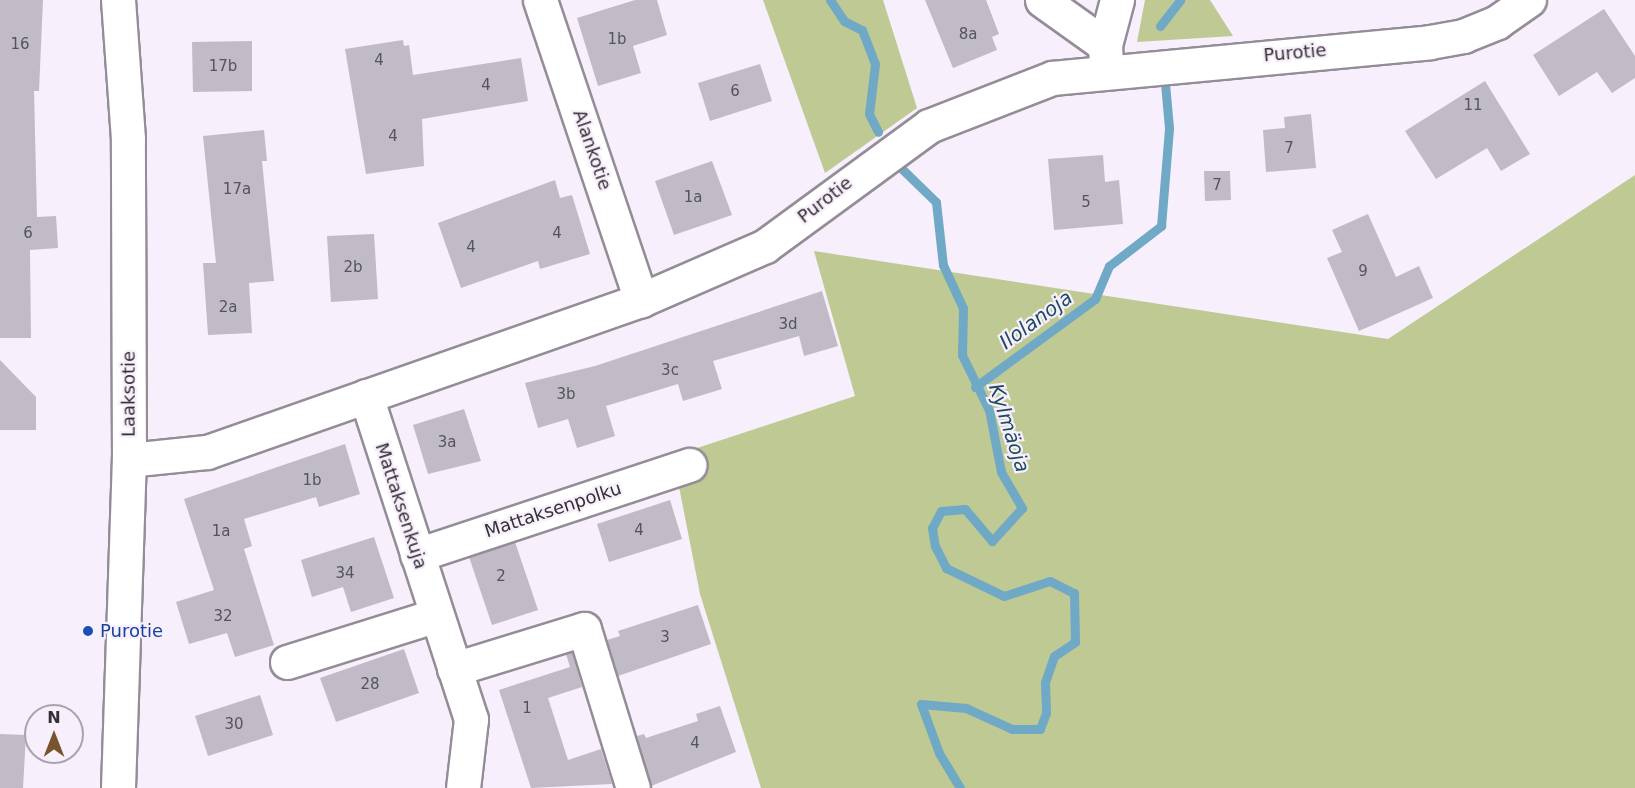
<!DOCTYPE html>
<html>
<head>
<meta charset="utf-8">
<style>
	body { margin:0 }
	#map { position:relative; width:1635px; height:788px; overflow:hidden; background:#f7effb; font-family:"DejaVu Sans",sans-serif }
	div>[style] { position:absolute }
	[style*='--x'] { left:calc(var(--x)*1px); top:calc(var(--y)*1px); width:calc(var(--w)*1px); rotate:calc(var(--a)*1deg) }
	.forest>* { inset:0; background:#bfc994 }
	.stream>* { height:9px; margin:-4.5px; padding:0 4.5px; transform-origin:4.5px; border-radius:4.5px; background:#70a9c5 }
	.building>* { inset:0; background:#c1bbc7 }
	.roads { filter:drop-shadow(2px 0 #948d98) drop-shadow(-2px 0 #948d98) drop-shadow(0 2px #948d98) drop-shadow(0 -2px #948d98) }
	.minor>* { height:33px; margin:-16.5px; padding:0 16.5px; transform-origin:16.5px; border-radius:16.5px; background:#fff }
	.major>* { height:33px; margin:-16.5px; padding:0 16.5px; transform-origin:16.5px; border-radius:16.5px; background:#fff }
	.dots>* { width:16px; height:16px; translate:-50% -50%; box-sizing:border-box; border:3px solid #f7effb; border-radius:50% }
	span { translate:-50% -50%; white-space:nowrap; text-align:center; line-height:1.15; -webkit-text-stroke:4.5px #f7effb; paint-order:stroke }
	.number-label { font-size:15px; color:#565359 }
	.number-label span { -webkit-text-stroke-width:0 }
	.street-label { font-size:18px; color:#333034 }
	.transit-label { font-size:18px; color:#164399 }
	.left { translate:0 -50%; text-align:left }
	.water-label { font-size:20px; color:#1c4b60; font-style:italic }
	.north { position:absolute; left:24px; top:704px; width:60px; height:60px; box-sizing:border-box; background:#f7effb; border:2px solid #a9a3ab; border-radius:50%; rotate:0deg; font-size:16px; font-weight:700; line-height:24px; text-align:center; color:#333034 }
	.north::after { content:''; display:block; margin:auto; width:21px; height:27px; background:#77542d; clip-path:polygon(50% 0,100% 100%,50% 72%,0 100%) }
</style>
</head>
<body>
<div id="map">
	<div class="forest">
		<i style="clip-path:polygon(763px 0,883px 0,917px 108px,825px 173px)"></i>
		<i style="clip-path:polygon(1145px 0,1210px 0,1233px 36px,1137px 42px)"></i>
		<i style="clip-path:polygon(1635px 175px,1635px 788px,761px 788px,700px 594px,673px 456px,855px 396px,814px 251px,1388px 339px)"></i>
	</div>
	<div class="stream">
		<i style="--x:830;--y:0;--w:25;--a:56"></i>
		<i style="--x:844;--y:21;--w:20;--a:27"></i>
		<i style="--x:862;--y:30;--w:36;--a:69"></i>
		<i style="--x:875;--y:64;--w:50;--a:96.8"></i>
		<i style="--x:869;--y:114;--w:20;--a:63"></i>
		<i style="--x:1160;--y:26;--w:33;--a:-52"></i>
		<i style="--x:900;--y:167;--w:50;--a:44.2"></i>
		<i style="--x:936;--y:202;--w:63;--a:83.7"></i>
		<i style="--x:943;--y:265;--w:47;--a:65.1"></i>
		<i style="--x:963;--y:308;--w:47;--a:91.2"></i>
		<i style="--x:962;--y:355;--w:61;--a:63.9"></i>
		<i style="--x:989;--y:410;--w:63;--a:79"></i>
		<i style="--x:1001;--y:472;--w:42;--a:59.7"></i>
		<i style="--x:1022;--y:508;--w:45;--a:132.3"></i>
		<i style="--x:992;--y:541;--w:42;--a:-130.2"></i>
		<i style="--x:965;--y:509;--w:24;--a:175"></i>
		<i style="--x:941;--y:511;--w:19;--a:118"></i>
		<i style="--x:932;--y:528;--w:18;--a:81"></i>
		<i style="--x:935;--y:546;--w:25;--a:63"></i>
		<i style="--x:946;--y:568;--w:64;--a:25.8"></i>
		<i style="--x:1004;--y:596;--w:48;--a:-18.1"></i>
		<i style="--x:1050;--y:581;--w:27;--a:27"></i>
		<i style="--x:1074;--y:593;--w:49;--a:88.8"></i>
		<i style="--x:1075;--y:642;--w:25;--a:146"></i>
		<i style="--x:1054;--y:656;--w:28;--a:109"></i>
		<i style="--x:1045;--y:682;--w:31;--a:88"></i>
		<i style="--x:1046;--y:713;--w:17;--a:111"></i>
		<i style="--x:1040;--y:729;--w:28;--a:180"></i>
		<i style="--x:1012;--y:729;--w:51;--a:-155.5"></i>
		<i style="--x:966;--y:708;--w:45;--a:-174.9"></i>
		<i style="--x:921;--y:704;--w:52;--a:69.8"></i>
		<i style="--x:939;--y:753;--w:41;--a:59"></i>
		<i style="--x:975;--y:387;--w:149;--a:-36.3"></i>
		<i style="--x:1095;--y:299;--w:36;--a:-67"></i>
		<i style="--x:1109;--y:266;--w:66;--a:-37.6"></i>
		<i style="--x:1161;--y:226;--w:98;--a:-85.3"></i>
		<i style="--x:1169;--y:128;--w:45;--a:-95.1"></i>
	</div>
	<div class="building">
		<i style="clip-path:polygon(0 0,43px 0,39px 91px,34px 91px,37px 217px,56px 216px,58px 248px,30px 250px,31px 338px,0 338px)"></i>
		<i style="clip-path:polygon(635px 0,657px 0,667px 35px,633px 46px,641px 73px,598px 86px,577px 18px)"></i>
		<i style="clip-path:polygon(925px 0,986px 0,999px 34px,992px 37px,997px 50px,953px 68px)"></i>
		<i style="clip-path:polygon(1604px 9px,1635px 56px,1635px 78px,1612px 93px,1597px 72px,1559px 96px,1533px 55px)"></i>
		<i style="clip-path:polygon(403px 40px,404px 46px,409px 45px,413px 75px,521px 58px,528px 101px,422px 119px,424px 166px,366px 174px,345px 49px)"></i>
		<i style="clip-path:polygon(252px 41px,252px 91px,193px 92px,192px 42px)"></i>
		<i style="clip-path:polygon(760px 64px,772px 101px,710px 121px,698px 83px)"></i>
		<i style="clip-path:polygon(1485px 81px,1530px 154px,1501px 171px,1487px 148px,1436px 179px,1405px 131px)"></i>
		<i style="clip-path:polygon(1311px 114px,1316px 168px,1266px 172px,1263px 130px,1285px 128px,1284px 117px)"></i>
		<i style="clip-path:polygon(264px 130px,267px 161px,262px 161px,274px 281px,249px 283px,252px 333px,208px 335px,203px 263px,216px 263px,203px 136px)"></i>
		<i style="clip-path:polygon(1103px 155px,1105px 182px,1119px 180px,1123px 224px,1054px 230px,1048px 159px)"></i>
		<i style="clip-path:polygon(712px 161px,732px 215px,674px 235px,655px 181px)"></i>
		<i style="clip-path:polygon(1204px 171px,1230px 171px,1231px 200px,1205px 201px)"></i>
		<i style="clip-path:polygon(555px 180px,560px 198px,572px 195px,590px 254px,540px 269px,538px 261px,461px 288px,438px 223px)"></i>
		<i style="clip-path:polygon(1368px 214px,1396px 277px,1419px 266px,1433px 298px,1359px 331px,1327px 258px,1342px 252px,1332px 230px)"></i>
		<i style="clip-path:polygon(374px 234px,378px 299px,331px 302px,327px 236px)"></i>
		<i style="clip-path:polygon(822px 291px,838px 346px,804px 356px,799px 336px,713px 361px,722px 389px,683px 401px,678px 384px,606px 406px,615px 436px,577px 448px,568px 419px,538px 428px,525px 383px,595px 366px)"></i>
		<i style="clip-path:polygon(0 360px,36px 397px,36px 430px,0 430px)"></i>
		<i style="clip-path:polygon(464px 409px,481px 461px,428px 474px,413px 425px)"></i>
		<i style="clip-path:polygon(345px 444px,360px 494px,319px 507px,316px 497px,244px 519px,252px 546px,244px 549px,274px 645px,235px 657px,227px 633px,189px 644px,176px 602px,214px 590px,184px 499px)"></i>
		<i style="clip-path:polygon(670px 500px,682px 539px,609px 562px,597px 524px)"></i>
		<i style="clip-path:polygon(374px 537px,394px 598px,351px 612px,343px 587px,312px 597px,301px 560px)"></i>
		<i style="clip-path:polygon(515px 542px,538px 610px,492px 625px,469px 557px)"></i>
		<i style="clip-path:polygon(698px 605px,711px 644px,618px 676px,607px 640px,620px 636px,618px 631px)"></i>
		<i style="clip-path:polygon(404px 649px,419px 693px,336px 722px,320px 678px)"></i>
		<i style="clip-path:polygon(572px 652px,582px 687px,548px 698px,568px 760px,601px 749px,612px 784px,531px 788px,499px 690px,570px 667px,566px 654px)"></i>
		<i style="clip-path:polygon(260px 695px,273px 735px,208px 756px,195px 716px)"></i>
		<i style="clip-path:polygon(720px 706px,736px 752px,651px 786px,637px 736px,644px 734px,646px 738px,698px 721px,696px 714px)"></i>
		<i style="clip-path:polygon(0 734px,26px 735px,23px 788px,0 788px)"></i>
	</div>
	<div class="roads">
		<div class="minor">
			<i style="--x:540;--y:0;--w:317;--a:71.4"></i>
			<i style="--x:1042;--y:0;--w:77;--a:35.5"></i>
			<i style="--x:1106;--y:64;--w:19;--a:-93"></i>
			<i style="--x:1105;--y:45;--w:47;--a:-75.1"></i>
			<i style="--x:366;--y:396;--w:340;--a:72"></i>
			<i style="--x:471;--y:719;--w:69;--a:96.6"></i>
			<i style="--x:129;--y:460;--w:78;--a:-5.9"></i>
			<i style="--x:207;--y:452;--w:460;--a:-19.3"></i>
			<i style="--x:641;--y:300;--w:135;--a:-23.5"></i>
			<i style="--x:765;--y:246;--w:203;--a:-36.2"></i>
			<i style="--x:929;--y:126;--w:132;--a:-21.3"></i>
			<i style="--x:1052;--y:78;--w:380;--a:-5.4"></i>
			<i style="--x:1430;--y:42;--w:34;--a:-10"></i>
			<i style="--x:1463;--y:36;--w:37;--a:-22"></i>
			<i style="--x:1497;--y:22;--w:39;--a:-35"></i>
			<i style="--x:417;--y:555;--w:287;--a:-18.3"></i>
			<i style="--x:287;--y:662;--w:154;--a:-17.4"></i>
			<i style="--x:454;--y:669;--w:136;--a:-17.1"></i>
			<i style="--x:584;--y:629;--w:166;--a:72.9"></i>
		</div>
		<div class="major">
			<i style="--x:118;--y:788;--w:328;--a:-88.1"></i>
			<i style="--x:129;--y:460;--w:321;--a:-90.2"></i>
			<i style="--x:128;--y:139;--w:139;--a:-94.1"></i>
		</div>
	</div>
	<div class="dots">
		<i style="left:88px;top:631px;background:#1a4fb4"></i>
	</div>
	<div class="number-label">
		<span style="left:968px;top:35px">8a</span>
		<span style="left:617px;top:40px">1b</span>
		<span style="left:20px;top:45px">16</span>
		<span style="left:379px;top:61px">4</span>
		<span style="left:223px;top:67px">17b</span>
		<span style="left:486px;top:86px">4</span>
		<span style="left:735px;top:92px">6</span>
		<span style="left:1473px;top:106px">11</span>
		<span style="left:393px;top:137px">4</span>
		<span style="left:1289px;top:149px">7</span>
		<span style="left:1217px;top:186px">7</span>
		<span style="left:237px;top:190px">17a</span>
		<span style="left:693px;top:198px">1a</span>
		<span style="left:1086px;top:203px">5</span>
		<span style="left:28px;top:234px">6</span>
		<span style="left:557px;top:234px">4</span>
		<span style="left:471px;top:248px">4</span>
		<span style="left:353px;top:268px">2b</span>
		<span style="left:1363px;top:272px">9</span>
		<span style="left:228px;top:308px">2a</span>
		<span style="left:788px;top:325px">3d</span>
		<span style="left:670px;top:371px">3c</span>
		<span style="left:566px;top:395px">3b</span>
		<span style="left:447px;top:443px">3a</span>
		<span style="left:312px;top:481px">1b</span>
		<span style="left:639px;top:531px">4</span>
		<span style="left:221px;top:532px">1a</span>
		<span style="left:345px;top:574px">34</span>
		<span style="left:501px;top:577px">2</span>
		<span style="left:223px;top:617px">32</span>
		<span style="left:665px;top:638px">3</span>
		<span style="left:370px;top:685px">28</span>
		<span style="left:527px;top:709px">1</span>
		<span style="left:234px;top:725px">30</span>
		<span style="left:695px;top:744px">4</span>
	</div>
	<div class="street-label">
		<span style="left:1295px;top:53px;rotate:-5deg">Purotie</span>
		<span style="left:592px;top:150px;rotate:71deg">Alankotie</span>
		<span style="left:825px;top:200px;rotate:-38deg">Purotie</span>
		<span style="left:129px;top:394px;rotate:-90deg">Laaksotie</span>
		<span style="left:401px;top:506px;rotate:72deg">Mattaksenkuja</span>
		<span style="left:553px;top:510px;rotate:-18deg">Mattaksenpolku</span>
	</div>
	<div class="transit-label">
		<span class="left" style="left:100px;top:631px">Purotie</span>
	</div>
	<div class="water-label">
		<span style="left:1036px;top:320px;rotate:-36deg">Ilolanoja</span>
		<span style="left:1009px;top:428px;rotate:72deg">Kylmäoja</span>
	</div>
	<div class="north">N</div>
</div>
</body>
</html>
